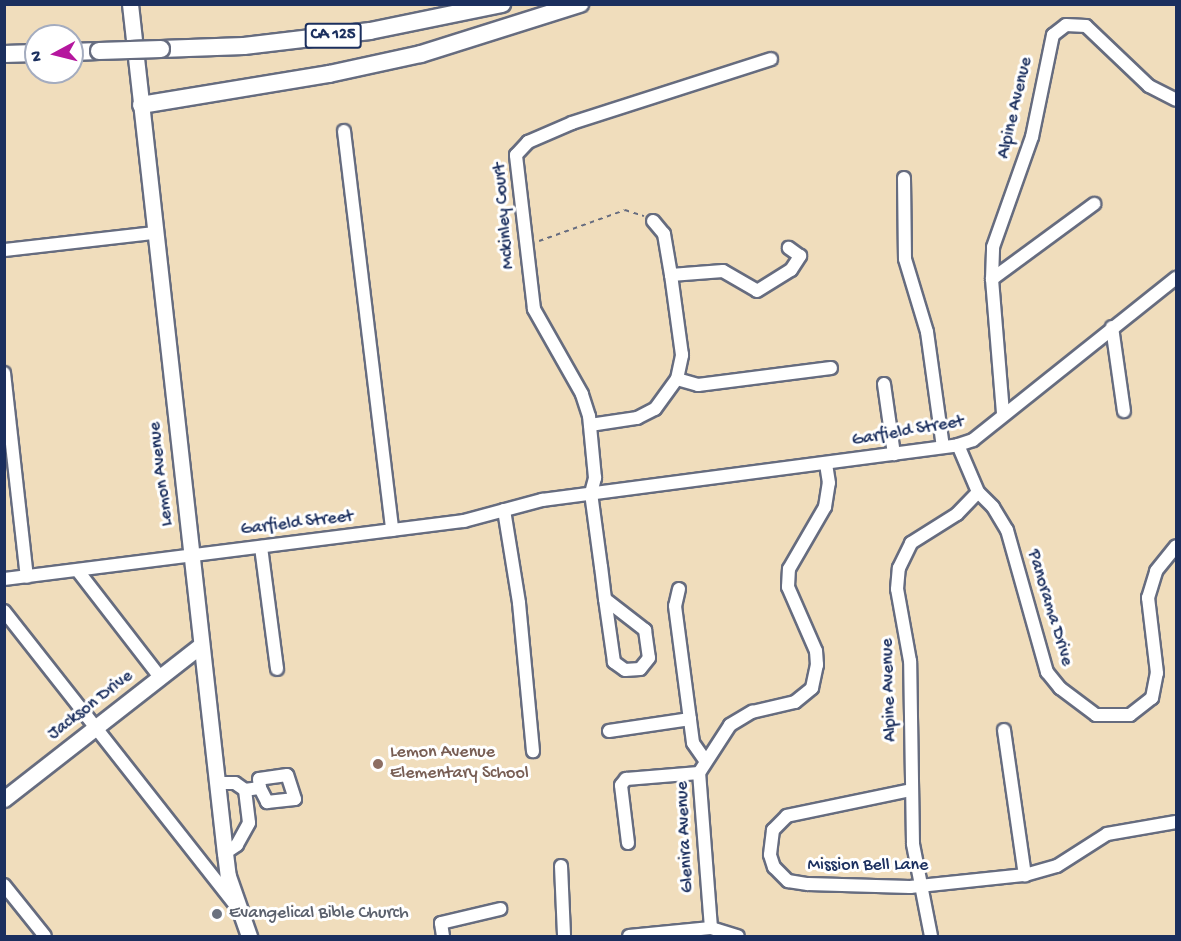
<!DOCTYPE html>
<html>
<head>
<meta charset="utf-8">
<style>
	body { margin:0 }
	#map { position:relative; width:1181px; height:941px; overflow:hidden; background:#f0ddbc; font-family:"Gochi Hand",sans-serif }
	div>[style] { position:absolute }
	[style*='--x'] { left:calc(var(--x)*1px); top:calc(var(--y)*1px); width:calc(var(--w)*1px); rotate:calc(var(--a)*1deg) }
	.path>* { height:1.5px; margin-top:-0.75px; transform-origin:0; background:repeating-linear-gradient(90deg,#666c7f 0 4.5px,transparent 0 9px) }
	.roads { filter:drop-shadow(2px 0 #666c7f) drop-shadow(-2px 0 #666c7f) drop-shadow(0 2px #666c7f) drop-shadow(0 -2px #666c7f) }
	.minor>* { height:12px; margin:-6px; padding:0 6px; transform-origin:6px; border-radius:6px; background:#fff }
	.major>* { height:15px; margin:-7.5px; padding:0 7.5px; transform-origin:7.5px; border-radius:7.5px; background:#fff }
	.highway>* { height:16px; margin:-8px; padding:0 8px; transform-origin:8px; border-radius:8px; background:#fff }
	.bridges { filter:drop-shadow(2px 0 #666c7f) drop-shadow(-2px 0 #666c7f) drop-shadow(0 2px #666c7f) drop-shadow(0 -2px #666c7f) }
	.highway-bridge>* { height:16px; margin:-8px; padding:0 8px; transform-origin:8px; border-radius:8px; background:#fff }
	.dots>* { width:16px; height:16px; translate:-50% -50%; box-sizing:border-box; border:3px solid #fff; border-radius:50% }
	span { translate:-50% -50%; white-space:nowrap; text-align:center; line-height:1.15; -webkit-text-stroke:6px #fff; paint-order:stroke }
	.shield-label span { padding:2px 4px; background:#fff; border:2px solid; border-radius:4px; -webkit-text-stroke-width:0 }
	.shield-label { font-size:16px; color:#1b2f5e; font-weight:700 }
	.street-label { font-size:18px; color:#1b2f5e }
	.education-label { font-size:18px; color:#785e54 }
	.left { translate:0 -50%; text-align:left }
	.worship-label { font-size:18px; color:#5b616d }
	.frame { position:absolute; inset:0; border:6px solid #1b2f5e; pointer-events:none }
	.north { position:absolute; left:24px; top:24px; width:60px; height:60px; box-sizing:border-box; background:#fff; border:2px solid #a4acbf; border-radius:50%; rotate:263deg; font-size:16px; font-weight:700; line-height:24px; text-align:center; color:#1b2f5e }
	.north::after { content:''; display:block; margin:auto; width:21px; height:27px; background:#b5179e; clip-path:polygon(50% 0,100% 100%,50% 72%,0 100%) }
</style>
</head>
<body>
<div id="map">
	<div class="path">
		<i style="--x:539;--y:241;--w:91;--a:-19.8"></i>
		<i style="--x:625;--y:210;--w:20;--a:18"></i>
	</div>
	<div class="roads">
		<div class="minor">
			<i style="--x:344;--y:131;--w:402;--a:83.1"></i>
			<i style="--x:904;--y:178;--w:81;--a:89.3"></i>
			<i style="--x:905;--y:259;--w:76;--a:73.2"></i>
			<i style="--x:927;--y:332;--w:116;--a:82.1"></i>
			<i style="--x:4;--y:250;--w:150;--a:-6.5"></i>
			<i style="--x:671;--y:275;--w:52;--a:-4.4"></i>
			<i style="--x:723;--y:271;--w:39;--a:30"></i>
			<i style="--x:757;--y:291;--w:40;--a:-32"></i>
			<i style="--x:791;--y:270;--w:17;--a:-57"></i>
			<i style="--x:800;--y:256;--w:14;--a:-144"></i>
			<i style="--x:992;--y:279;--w:127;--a:-36.3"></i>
			<i style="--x:1112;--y:327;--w:85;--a:81.9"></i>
			<i style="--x:4;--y:373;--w:205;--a:83.6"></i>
			<i style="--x:677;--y:379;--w:22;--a:16"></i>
			<i style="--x:698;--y:385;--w:134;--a:-7.3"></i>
			<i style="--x:884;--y:384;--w:71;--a:81.9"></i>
			<i style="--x:1003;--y:413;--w:134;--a:-94.7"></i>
			<i style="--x:992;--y:279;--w:32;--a:-88"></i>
			<i style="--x:993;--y:247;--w:117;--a:-70.5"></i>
			<i style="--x:1032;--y:137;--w:104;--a:-78.4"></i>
			<i style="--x:1053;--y:35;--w:16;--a:-38"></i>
			<i style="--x:1066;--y:25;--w:20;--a:3"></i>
			<i style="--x:1086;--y:26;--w:87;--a:43.6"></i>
			<i style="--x:1149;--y:86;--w:30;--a:27"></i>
			<i style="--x:590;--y:425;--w:48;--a:-8.5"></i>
			<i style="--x:637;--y:418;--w:20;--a:-27"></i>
			<i style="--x:655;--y:409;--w:37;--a:-54"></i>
			<i style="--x:677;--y:379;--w:25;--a:-78"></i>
			<i style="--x:682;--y:355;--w:81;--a:-97.8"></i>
			<i style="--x:671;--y:275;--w:42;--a:-99.7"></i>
			<i style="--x:664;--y:234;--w:17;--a:-130"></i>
			<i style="--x:958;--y:445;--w:51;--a:66.9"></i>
			<i style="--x:978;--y:492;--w:21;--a:45"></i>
			<i style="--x:993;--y:507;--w:27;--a:59"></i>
			<i style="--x:1007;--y:530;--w:148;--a:74.3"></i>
			<i style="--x:1047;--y:672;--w:21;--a:51"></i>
			<i style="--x:1060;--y:688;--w:45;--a:36.9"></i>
			<i style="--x:1096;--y:715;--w:34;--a:0"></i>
			<i style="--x:1130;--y:715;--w:28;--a:-38"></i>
			<i style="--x:1152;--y:698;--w:25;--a:-79"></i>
			<i style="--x:1157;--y:673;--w:76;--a:-96.8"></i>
			<i style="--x:1148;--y:598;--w:28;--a:-73"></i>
			<i style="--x:1156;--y:571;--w:32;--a:-51"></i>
			<i style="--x:504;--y:510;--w:94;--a:80.8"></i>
			<i style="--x:519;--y:603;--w:149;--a:84.6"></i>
			<i style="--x:261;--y:547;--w:123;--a:82.5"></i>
			<i style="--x:78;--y:571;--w:134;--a:52.3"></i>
			<i style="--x:4;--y:579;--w:464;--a:-7.2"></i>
			<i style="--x:464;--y:521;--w:81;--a:-15.1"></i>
			<i style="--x:542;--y:500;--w:420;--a:-7.5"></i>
			<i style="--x:958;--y:445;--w:16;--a:-18"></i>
			<i style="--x:973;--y:440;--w:260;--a:-38.6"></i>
			<i style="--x:679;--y:589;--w:17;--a:103"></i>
			<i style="--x:675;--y:606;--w:138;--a:82.5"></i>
			<i style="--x:693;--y:743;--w:21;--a:55"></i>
			<i style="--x:605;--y:599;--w:51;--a:37.8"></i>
			<i style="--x:645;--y:630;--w:28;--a:82"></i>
			<i style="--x:649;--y:658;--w:14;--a:129"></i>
			<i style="--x:640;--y:669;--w:15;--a:176"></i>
			<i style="--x:625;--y:670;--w:14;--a:-144"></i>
			<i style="--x:614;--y:662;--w:64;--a:-98.1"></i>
			<i style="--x:605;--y:599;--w:32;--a:-97"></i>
			<i style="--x:601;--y:567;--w:75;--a:-97.7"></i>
			<i style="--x:591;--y:493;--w:16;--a:-75"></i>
			<i style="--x:595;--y:478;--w:62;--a:-95.5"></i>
			<i style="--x:589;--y:416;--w:23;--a:-108"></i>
			<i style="--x:582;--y:394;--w:98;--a:-119.5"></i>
			<i style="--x:534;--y:309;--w:155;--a:-96.7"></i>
			<i style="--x:516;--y:155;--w:18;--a:-47"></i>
			<i style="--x:528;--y:142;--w:48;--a:-23.4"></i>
			<i style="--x:572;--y:123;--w:209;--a:-17.8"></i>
			<i style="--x:4;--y:611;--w:375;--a:51.8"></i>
			<i style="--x:1004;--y:730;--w:147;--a:81.8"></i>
			<i style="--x:609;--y:731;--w:82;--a:-8.4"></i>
			<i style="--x:218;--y:783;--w:17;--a:0"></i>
			<i style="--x:235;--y:783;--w:12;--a:35"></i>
			<i style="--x:245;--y:790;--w:33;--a:83"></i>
			<i style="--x:249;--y:823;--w:25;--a:119"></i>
			<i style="--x:237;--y:845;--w:14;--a:146"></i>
			<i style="--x:245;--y:790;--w:15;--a:-8"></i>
			<i style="--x:260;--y:788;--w:16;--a:63"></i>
			<i style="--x:267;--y:802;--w:28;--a:-6"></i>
			<i style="--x:295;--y:799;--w:25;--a:-108"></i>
			<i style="--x:287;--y:775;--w:28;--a:172"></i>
			<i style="--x:259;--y:779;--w:9;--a:84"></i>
			<i style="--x:911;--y:790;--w:127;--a:168.2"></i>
			<i style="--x:787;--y:816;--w:20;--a:135"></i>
			<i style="--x:773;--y:830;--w:25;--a:97"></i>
			<i style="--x:770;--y:855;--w:13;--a:72"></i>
			<i style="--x:774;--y:867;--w:20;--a:45"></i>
			<i style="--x:788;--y:881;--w:20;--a:9"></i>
			<i style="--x:808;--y:884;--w:102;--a:1.7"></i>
			<i style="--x:910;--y:887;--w:116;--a:-6"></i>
			<i style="--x:1025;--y:875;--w:33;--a:-16"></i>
			<i style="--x:1057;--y:866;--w:59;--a:-32.6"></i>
			<i style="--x:1107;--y:834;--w:70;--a:-9.9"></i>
			<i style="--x:628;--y:843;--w:58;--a:-96.9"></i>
			<i style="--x:621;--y:785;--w:8;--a:-50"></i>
			<i style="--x:626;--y:779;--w:73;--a:-4.7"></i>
			<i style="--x:561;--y:866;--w:70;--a:87.5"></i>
			<i style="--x:4;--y:885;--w:65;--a:51.2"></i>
			<i style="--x:711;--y:928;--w:155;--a:-94.4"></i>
			<i style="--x:699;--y:773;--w:57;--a:-57.1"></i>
			<i style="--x:730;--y:725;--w:26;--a:-31"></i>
			<i style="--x:752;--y:712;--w:44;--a:-13.1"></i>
			<i style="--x:795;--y:702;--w:22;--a:-39"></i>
			<i style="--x:812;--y:688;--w:24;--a:-78"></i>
			<i style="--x:817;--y:665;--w:14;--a:-94"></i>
			<i style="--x:816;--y:651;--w:70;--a:-113.6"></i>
			<i style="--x:788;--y:587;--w:18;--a:-87"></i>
			<i style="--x:789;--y:569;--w:72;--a:-59.9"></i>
			<i style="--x:825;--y:507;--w:24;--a:-81"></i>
			<i style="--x:829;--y:483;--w:19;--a:-99"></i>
			<i style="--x:443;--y:936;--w:13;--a:-99"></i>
			<i style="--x:441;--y:923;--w:61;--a:-13.3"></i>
			<i style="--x:629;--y:936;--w:82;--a:-5.6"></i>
			<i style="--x:711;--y:928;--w:28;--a:17"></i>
			<i style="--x:931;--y:936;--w:94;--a:-101.1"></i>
			<i style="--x:913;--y:844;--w:183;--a:-90.9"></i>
			<i style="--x:910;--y:661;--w:73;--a:-100.2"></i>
			<i style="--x:897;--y:589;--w:21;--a:-85"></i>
			<i style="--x:899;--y:568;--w:28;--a:-64"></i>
			<i style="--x:911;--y:543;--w:54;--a:-32.2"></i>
			<i style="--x:957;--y:514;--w:30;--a:-46"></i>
		</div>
		<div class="major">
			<i style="--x:130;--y:4;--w:854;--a:83.62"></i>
			<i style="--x:225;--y:853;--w:23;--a:83"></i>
			<i style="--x:228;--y:876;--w:64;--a:70.7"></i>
			<i style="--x:4;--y:799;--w:250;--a:-38"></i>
		</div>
		<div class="highway">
			<i style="--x:161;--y:49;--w:83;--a:-2.1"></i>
			<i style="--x:244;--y:46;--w:127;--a:-6.8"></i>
			<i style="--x:370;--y:31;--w:135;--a:-11.6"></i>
			<i style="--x:72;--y:52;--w:27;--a:-2"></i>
			<i style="--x:4;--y:54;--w:32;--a:-2"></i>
			<i style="--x:141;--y:105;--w:191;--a:-9.4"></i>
			<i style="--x:329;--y:74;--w:94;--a:-12.3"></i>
			<i style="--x:421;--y:54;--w:167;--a:-17.5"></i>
		</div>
	</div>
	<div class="bridges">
		<div class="highway-bridge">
			<i style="--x:99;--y:51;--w:62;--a:-1.8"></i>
		</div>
	</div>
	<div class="dots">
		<i style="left:378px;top:764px;background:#8d6e63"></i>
		<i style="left:217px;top:914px;background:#6b7280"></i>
	</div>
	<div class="shield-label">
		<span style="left:333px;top:36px">CA 125</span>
	</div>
	<div class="street-label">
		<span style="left:1016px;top:108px;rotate:-77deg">Alpine Avenue</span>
		<span style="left:505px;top:216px;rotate:-95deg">Mckinley Court</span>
		<span style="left:908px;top:432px;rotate:-10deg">Garfield Street</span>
		<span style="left:162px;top:474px;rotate:-97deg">Lemon Avenue</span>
		<span style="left:297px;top:524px;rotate:-7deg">Garfield Street</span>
		<span style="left:1049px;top:608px;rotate:73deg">Panorama Drive</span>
		<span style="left:890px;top:690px;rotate:-92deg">Alpine Avenue</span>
		<span style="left:91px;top:706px;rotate:-38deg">Jackson Drive</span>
		<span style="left:686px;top:837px;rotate:-93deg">Glenira Avenue</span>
		<span style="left:868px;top:866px">Mission Bell Lane</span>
	</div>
	<div class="education-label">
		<span class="left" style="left:390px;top:764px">Lemon Avenue<br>Elementary School</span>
	</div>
	<div class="worship-label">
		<span class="left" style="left:229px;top:914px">Evangelical Bible Church</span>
	</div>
	<div class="frame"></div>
	<div class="north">N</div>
</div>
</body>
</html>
